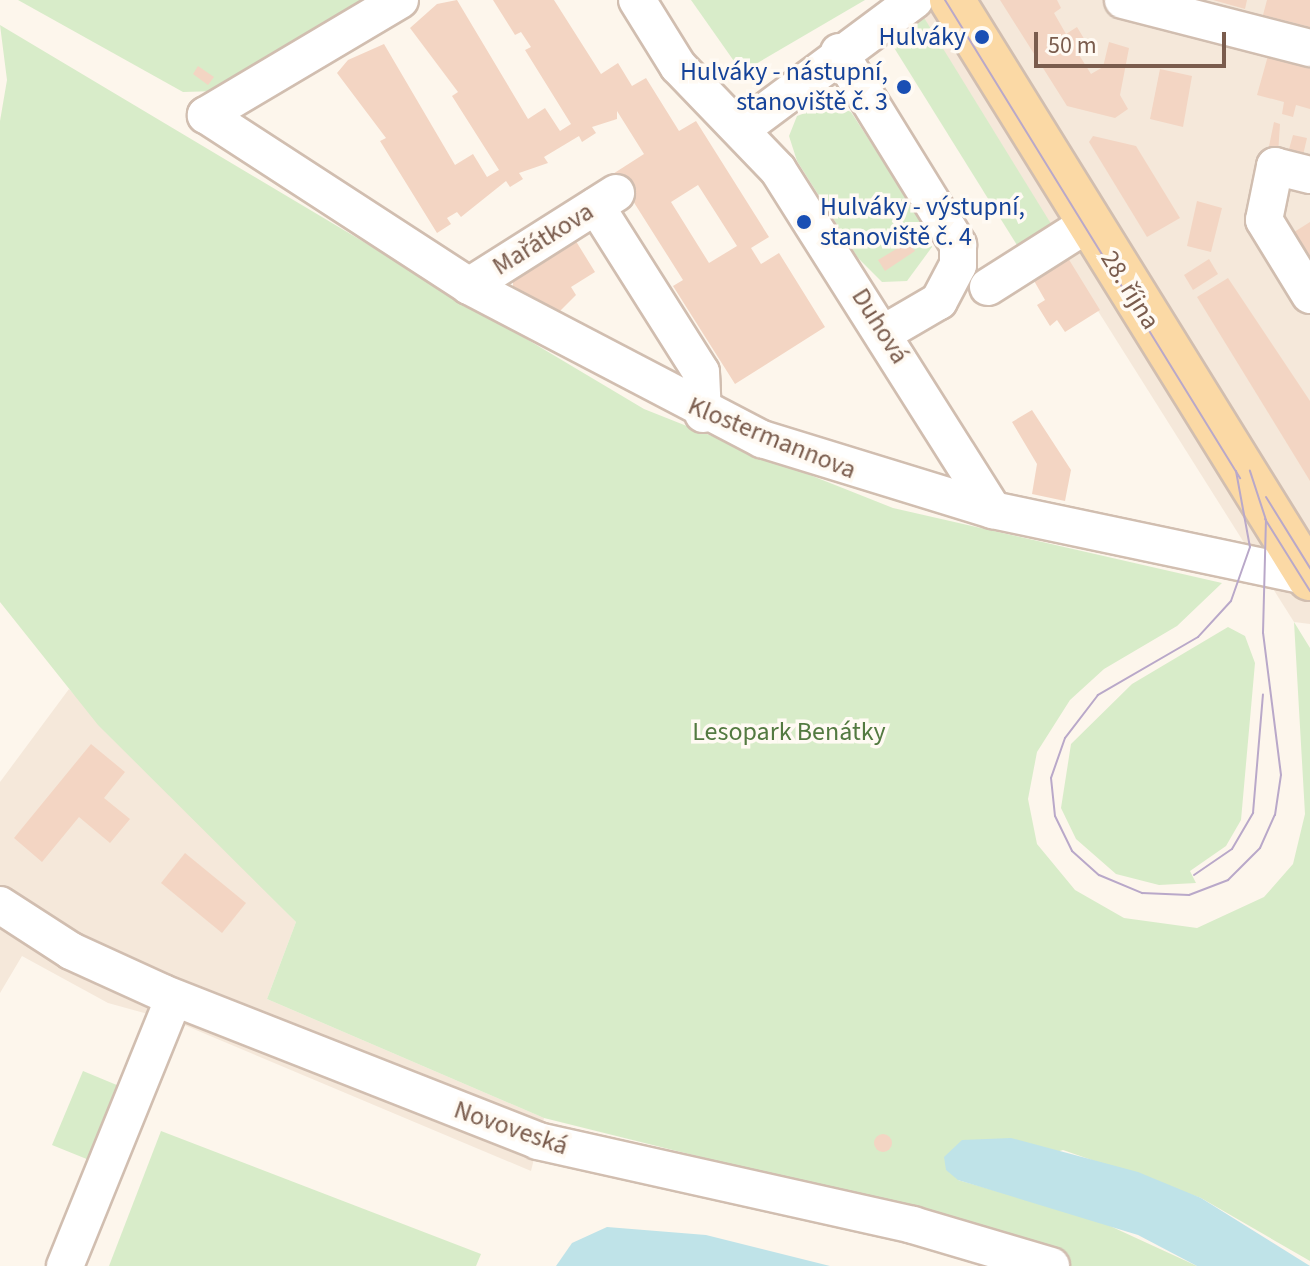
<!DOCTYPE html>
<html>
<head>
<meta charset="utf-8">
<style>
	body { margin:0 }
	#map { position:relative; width:1310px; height:1266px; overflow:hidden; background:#fdf6ec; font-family:"Source Sans 3",sans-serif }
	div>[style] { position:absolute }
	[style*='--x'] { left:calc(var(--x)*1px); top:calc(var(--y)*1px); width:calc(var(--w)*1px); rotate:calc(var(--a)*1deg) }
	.residential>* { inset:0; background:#f5e8da }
	.green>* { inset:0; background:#d8ecc9 }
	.water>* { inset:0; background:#bfe3e8 }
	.building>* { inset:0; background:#f3d5c3 }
	.round { border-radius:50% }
	.roads { filter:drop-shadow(2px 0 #d1beb0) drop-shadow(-2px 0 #d1beb0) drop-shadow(0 2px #d1beb0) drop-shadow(0 -2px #d1beb0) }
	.minor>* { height:36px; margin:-18px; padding:0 18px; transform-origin:18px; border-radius:18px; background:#fff }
	.major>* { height:44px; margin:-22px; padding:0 22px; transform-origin:22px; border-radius:22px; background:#fbd9a5 }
	.tram>* { height:2px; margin:-1px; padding:0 1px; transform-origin:1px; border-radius:1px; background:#b9a8c9 }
	.dots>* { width:22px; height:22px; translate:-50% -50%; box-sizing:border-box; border:4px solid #fffaf3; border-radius:50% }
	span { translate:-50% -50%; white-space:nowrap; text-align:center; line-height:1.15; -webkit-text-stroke:7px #fffaf3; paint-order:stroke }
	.transit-label { font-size:26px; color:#164399 }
	.right { translate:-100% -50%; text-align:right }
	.left { translate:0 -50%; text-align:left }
	.street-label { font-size:26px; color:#7a5c4d }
	.park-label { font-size:26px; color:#537a41 }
	.scale { position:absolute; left:1034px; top:32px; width:192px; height:36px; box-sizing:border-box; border:4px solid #7a5c4d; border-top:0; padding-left:10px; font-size:24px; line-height:28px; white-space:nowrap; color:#7a5c4d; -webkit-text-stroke:6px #fffaf3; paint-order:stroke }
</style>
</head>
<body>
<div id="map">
	<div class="residential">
		<i style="clip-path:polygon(902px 0,1310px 0,1310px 624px,1294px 622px)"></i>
		<i style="clip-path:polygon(69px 689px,296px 922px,267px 999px,544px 1118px,531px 1171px,177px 1022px,108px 1003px,22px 956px,0 993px,0 782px)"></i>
	</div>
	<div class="green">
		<i style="clip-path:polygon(18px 0,372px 0,218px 91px,183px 92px)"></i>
		<i style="clip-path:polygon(691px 0,865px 0,754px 65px,736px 64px)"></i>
		<i style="clip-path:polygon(923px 16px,1053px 227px,1020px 250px,888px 38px)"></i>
		<i style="clip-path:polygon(0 25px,644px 409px,893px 508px,1222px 583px,1177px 626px,1104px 669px,1070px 700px,1037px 752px,1028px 799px,1037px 844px,1075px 890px,1124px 918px,1197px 928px,1264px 897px,1293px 864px,1305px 814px,1294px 622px,1310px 648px,1310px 1261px,1201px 1198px,1063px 1150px,958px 1180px,1097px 1220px,1197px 1266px,1055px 1266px,717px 1161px,544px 1118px,267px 999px,296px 922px,98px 725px,0 602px,0 121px,7px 80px)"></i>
		<i style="clip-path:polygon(832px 103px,851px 112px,923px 223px,932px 247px,907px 281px,882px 282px,858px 258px,797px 161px,789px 136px,797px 116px)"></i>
		<i style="clip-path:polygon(1228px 627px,1245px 636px,1255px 663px,1241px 820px,1226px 846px,1190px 871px,1196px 883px,1159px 885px,1116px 874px,1076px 839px,1061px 808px,1071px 744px,1132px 684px)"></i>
		<i style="clip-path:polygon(83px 1071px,124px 1088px,94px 1162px,52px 1145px)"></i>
		<i style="clip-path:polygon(161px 1131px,481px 1254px,476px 1266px,109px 1266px)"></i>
	</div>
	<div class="water">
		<i style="clip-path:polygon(1011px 1138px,1138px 1172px,1201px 1198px,1310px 1266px,1197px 1266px,1138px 1235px,958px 1180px,946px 1170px,944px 1157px,962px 1140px)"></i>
		<i style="clip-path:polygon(607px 1227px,706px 1235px,830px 1266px,556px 1266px,572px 1243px)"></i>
	</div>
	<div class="building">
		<i style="clip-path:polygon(evenodd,457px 0,528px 119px,545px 108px,560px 131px,571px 124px,525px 50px,531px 47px,521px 32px,515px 35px,493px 0,554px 0,601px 74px,618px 63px,632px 86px,646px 78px,679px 131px,696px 121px,769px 237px,751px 248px,761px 264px,779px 253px,825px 327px,735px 384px,673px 286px,683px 280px,633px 201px,624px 207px,605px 179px,644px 154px,617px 111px,617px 119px,592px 127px,596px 133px,582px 142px,579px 136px,544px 157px,548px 163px,519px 173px,523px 179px,510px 187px,506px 181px,461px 217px,457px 212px,447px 218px,451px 224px,437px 233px,380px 141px,386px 138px,337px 73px,348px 60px,384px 44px,455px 165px,473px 154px,487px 177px,499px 170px,452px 96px,458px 92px,410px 28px,437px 4px,457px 0,698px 185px,737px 246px,709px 263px,671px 202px,698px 185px)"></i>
		<i style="clip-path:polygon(1000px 0,1057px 0,1061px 8px,1054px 13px,1066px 34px,1077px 27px,1086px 42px,1076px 50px,1091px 74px,1103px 67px,1109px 42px,1129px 48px,1120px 95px,1128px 109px,1115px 118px,1067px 106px)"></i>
		<i style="clip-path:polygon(1213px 0,1247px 0,1245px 9px)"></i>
		<i style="clip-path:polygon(1267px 0,1310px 0,1310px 27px,1263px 15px)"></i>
		<i style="clip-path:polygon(1269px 52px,1310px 63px,1310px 109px,1296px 105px,1293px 117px,1282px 114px,1284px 102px,1257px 95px)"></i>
		<i style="clip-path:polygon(198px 66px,214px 77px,208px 85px,193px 74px)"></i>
		<i style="clip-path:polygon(1160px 69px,1192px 76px,1183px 127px,1150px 119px)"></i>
		<i style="clip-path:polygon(1274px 122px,1280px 124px,1278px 154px,1268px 151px)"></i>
		<i style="clip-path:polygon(1293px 135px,1307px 138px,1301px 164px,1286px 160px)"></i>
		<i style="clip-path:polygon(1093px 136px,1136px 146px,1180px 218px,1147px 237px,1089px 142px)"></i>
		<i style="clip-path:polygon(1197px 201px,1222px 208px,1211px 252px,1187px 246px)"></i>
		<i style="clip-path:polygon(1310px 222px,1310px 264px,1291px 234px)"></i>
		<i style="clip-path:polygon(574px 238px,595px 272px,571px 287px,576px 295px,556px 315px,513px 289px,513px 277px)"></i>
		<i style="clip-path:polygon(908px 242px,915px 251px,885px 271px,878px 260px)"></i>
		<i style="clip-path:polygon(1068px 258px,1100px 310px,1065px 332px,1057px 320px,1050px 326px,1037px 305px,1045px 300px,1033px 279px)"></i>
		<i style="clip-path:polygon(1209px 259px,1218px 274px,1193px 290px,1184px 275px)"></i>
		<i style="clip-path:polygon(1228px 278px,1310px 401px,1310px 481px,1197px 297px)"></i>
		<i style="clip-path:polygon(1032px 410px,1071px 470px,1065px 501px,1032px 494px,1037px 464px,1012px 422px)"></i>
		<i style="clip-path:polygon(91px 744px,125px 772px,104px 798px,130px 819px,110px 843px,79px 817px,42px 862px,14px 838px)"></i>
		<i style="clip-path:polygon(185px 853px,246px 903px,222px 933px,161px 883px)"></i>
		<i class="round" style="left:874px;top:1134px;width:18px;height:18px"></i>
	</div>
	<div class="roads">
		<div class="minor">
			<i style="--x:400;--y:0;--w:226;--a:149.3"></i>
			<i style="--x:206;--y:115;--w:314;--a:33"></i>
			<i style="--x:469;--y:286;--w:331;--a:27.6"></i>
			<i style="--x:762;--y:439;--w:242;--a:17.1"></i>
			<i style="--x:993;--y:510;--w:324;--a:11.9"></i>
			<i style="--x:637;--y:0;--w:78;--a:58.2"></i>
			<i style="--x:678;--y:66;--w:144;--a:46.1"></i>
			<i style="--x:778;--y:170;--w:402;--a:57.7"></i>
			<i style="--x:1123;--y:0;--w:193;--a:14.4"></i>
			<i style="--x:839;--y:52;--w:227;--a:58.3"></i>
			<i style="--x:958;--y:245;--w:20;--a:90"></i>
			<i style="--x:958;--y:265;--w:41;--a:117.8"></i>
			<i style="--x:939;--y:301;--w:64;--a:149.8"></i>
			<i style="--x:743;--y:128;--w:214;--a:-36.7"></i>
			<i style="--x:1310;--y:175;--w:36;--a:-166"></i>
			<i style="--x:1275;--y:166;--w:55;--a:101.5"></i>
			<i style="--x:1264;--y:220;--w:88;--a:58.5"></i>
			<i style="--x:596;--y:206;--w:196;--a:57.7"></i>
			<i style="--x:701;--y:372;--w:42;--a:87.3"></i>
			<i style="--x:469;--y:286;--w:174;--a:-32.3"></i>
			<i style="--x:988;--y:287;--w:120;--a:-32.4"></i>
			<i style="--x:0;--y:905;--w:85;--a:32.9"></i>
			<i style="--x:71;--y:951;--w:101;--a:24.5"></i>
			<i style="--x:163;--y:993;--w:403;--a:21.5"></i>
			<i style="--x:538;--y:1141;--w:384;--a:12.6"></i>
			<i style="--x:913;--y:1225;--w:144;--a:16.5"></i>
			<i style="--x:65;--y:1266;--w:289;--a:-67.9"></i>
		</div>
		<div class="major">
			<i style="--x:952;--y:0;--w:680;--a:58.23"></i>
		</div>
	</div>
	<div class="tram">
		<i style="--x:945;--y:0;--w:562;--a:58.32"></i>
		<i style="--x:1236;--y:471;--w:77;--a:79.6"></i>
		<i style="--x:1250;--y:547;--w:57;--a:109.4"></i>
		<i style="--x:1231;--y:601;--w:49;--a:132.5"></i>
		<i style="--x:1198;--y:637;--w:116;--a:149.9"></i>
		<i style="--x:1098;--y:695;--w:54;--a:127.5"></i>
		<i style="--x:1065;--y:738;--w:42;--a:109.3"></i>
		<i style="--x:1051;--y:778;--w:38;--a:84"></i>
		<i style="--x:1055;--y:816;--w:39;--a:64"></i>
		<i style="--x:1072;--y:851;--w:36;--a:42"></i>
		<i style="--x:1099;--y:875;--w:47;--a:22.7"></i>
		<i style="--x:1142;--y:893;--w:47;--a:2.4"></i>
		<i style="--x:1189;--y:895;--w:42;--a:-21"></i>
		<i style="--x:1228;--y:880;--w:45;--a:-45"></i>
		<i style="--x:1260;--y:848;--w:36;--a:-66"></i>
		<i style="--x:1275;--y:815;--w:40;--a:-81.5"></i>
		<i style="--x:1281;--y:775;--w:143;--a:-97.2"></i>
		<i style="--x:1263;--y:633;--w:113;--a:-88.5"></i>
		<i style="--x:1266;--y:520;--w:52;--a:-108.1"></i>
		<i style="--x:1266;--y:497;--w:84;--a:58.2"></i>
		<i style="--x:1265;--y:519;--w:85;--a:58"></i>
		<i style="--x:1194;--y:875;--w:46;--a:-34.4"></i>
		<i style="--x:1232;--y:849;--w:42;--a:-59.7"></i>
		<i style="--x:1253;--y:813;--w:119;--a:-85.2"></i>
	</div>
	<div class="dots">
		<i style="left:982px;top:37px;background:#1a4fb4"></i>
		<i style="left:904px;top:87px;background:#1a4fb4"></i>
		<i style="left:804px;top:222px;background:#1a4fb4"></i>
	</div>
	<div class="transit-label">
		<span class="right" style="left:966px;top:37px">Hulváky</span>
		<span class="right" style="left:888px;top:87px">Hulváky - nástupní,<br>stanoviště č. 3</span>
		<span class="left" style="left:820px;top:222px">Hulváky - výstupní,<br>stanoviště č. 4</span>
	</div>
	<div class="street-label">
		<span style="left:543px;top:239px;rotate:-32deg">Mařátkova</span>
		<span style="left:1130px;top:290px;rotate:58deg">28. října</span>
		<span style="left:880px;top:326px;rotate:58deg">Duhová</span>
		<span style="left:772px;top:438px;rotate:22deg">Klostermannova</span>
		<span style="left:511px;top:1128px;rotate:19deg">Novoveská</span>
	</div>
	<div class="park-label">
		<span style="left:789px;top:732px">Lesopark Benátky</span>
	</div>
	<div class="scale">50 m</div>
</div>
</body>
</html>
